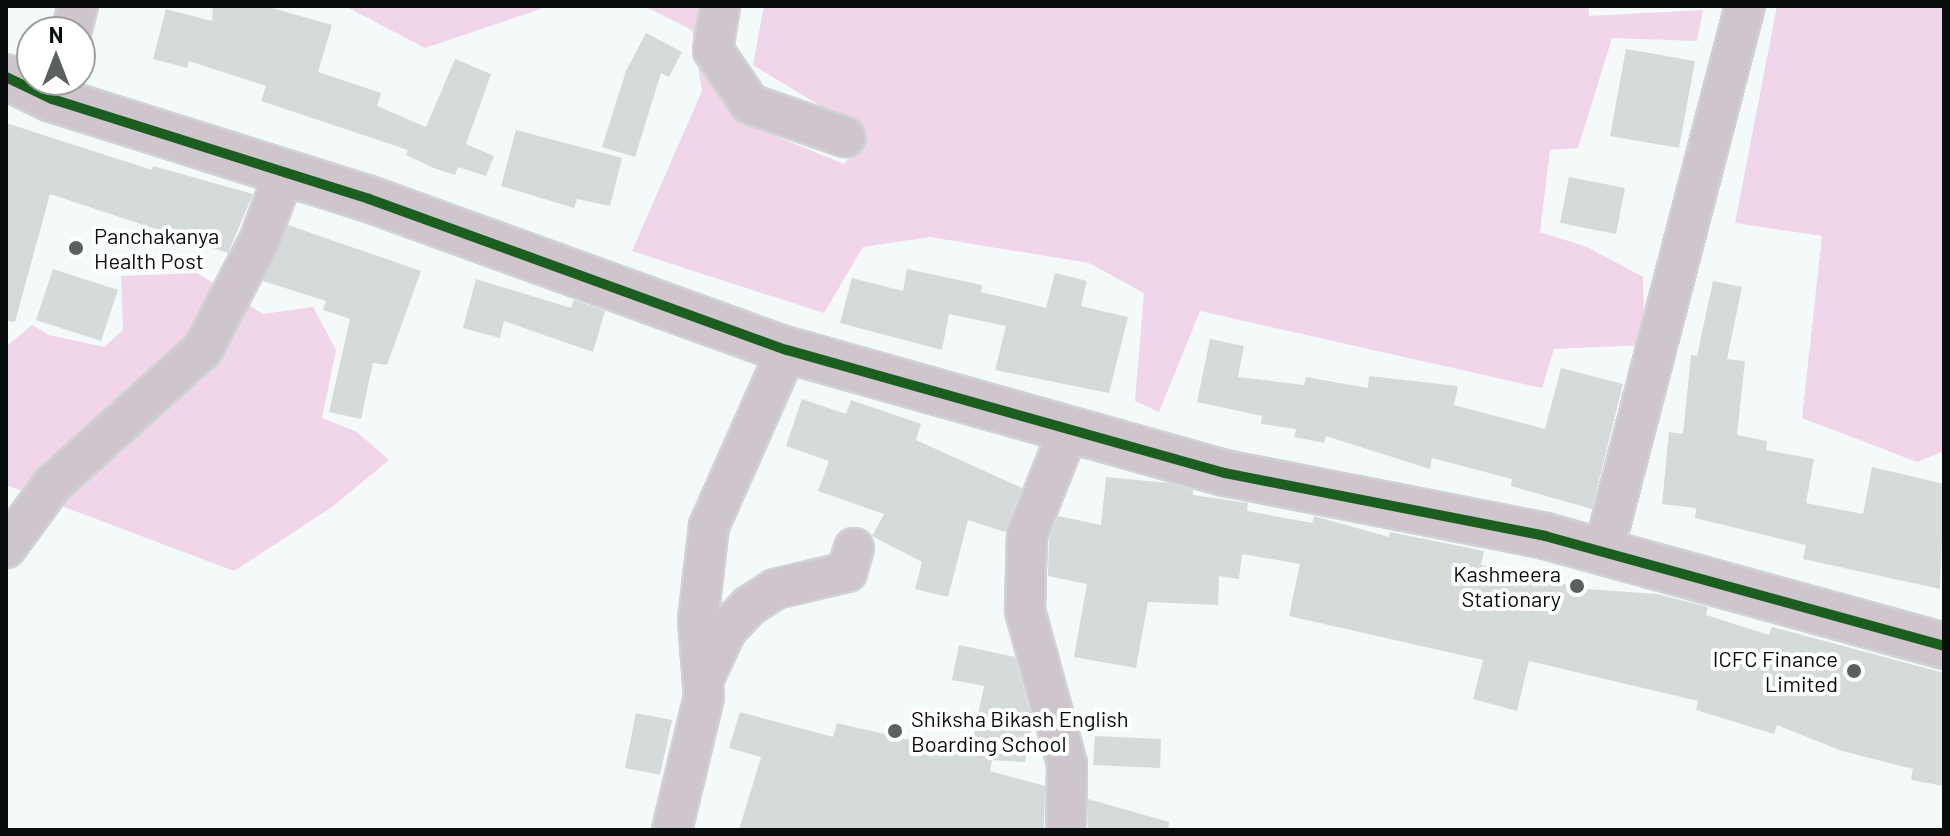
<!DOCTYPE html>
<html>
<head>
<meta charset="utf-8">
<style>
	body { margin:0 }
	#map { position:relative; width:1950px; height:836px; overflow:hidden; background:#f4fafa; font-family:Barlow,sans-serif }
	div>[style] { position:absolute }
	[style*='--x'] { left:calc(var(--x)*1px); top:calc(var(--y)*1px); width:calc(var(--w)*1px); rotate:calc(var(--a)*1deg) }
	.green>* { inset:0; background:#f1d5e9 }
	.building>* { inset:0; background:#d5dada }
	.roads { filter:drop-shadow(2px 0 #cfd3d3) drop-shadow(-2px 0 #cfd3d3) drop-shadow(0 2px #cfd3d3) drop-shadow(0 -2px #cfd3d3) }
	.minor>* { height:38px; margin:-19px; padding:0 19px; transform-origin:19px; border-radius:19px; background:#cfc6cd }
	.tertiary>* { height:44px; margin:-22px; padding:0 22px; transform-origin:22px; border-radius:22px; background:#cfc6cd }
	.cycleway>* { height:10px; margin:-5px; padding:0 5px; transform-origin:5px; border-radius:5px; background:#1b5e20 }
	.dots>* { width:22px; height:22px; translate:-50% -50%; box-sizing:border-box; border:4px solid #fff; border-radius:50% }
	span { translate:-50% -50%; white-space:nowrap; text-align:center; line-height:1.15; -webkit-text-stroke:8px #fff; paint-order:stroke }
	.poi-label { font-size:22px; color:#090d0d }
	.left { translate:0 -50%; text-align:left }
	.right { translate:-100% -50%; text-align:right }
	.frame { position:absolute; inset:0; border:8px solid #090d0d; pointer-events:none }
	.north { position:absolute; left:16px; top:16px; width:80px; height:80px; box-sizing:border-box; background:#fff; border:2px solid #9d9e9e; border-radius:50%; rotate:0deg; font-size:22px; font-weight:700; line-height:32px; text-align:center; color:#090d0d }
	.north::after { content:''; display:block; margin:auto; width:28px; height:36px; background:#5b6060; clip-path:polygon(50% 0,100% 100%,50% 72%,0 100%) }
</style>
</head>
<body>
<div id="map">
	<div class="green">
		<i style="clip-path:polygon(345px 6px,550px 6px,425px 48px)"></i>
		<i style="clip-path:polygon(644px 6px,709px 6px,703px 39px,736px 120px,844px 164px,867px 134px,753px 65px,764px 6px,1588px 6px,1589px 16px,1703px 10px,1697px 41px,1612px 38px,1578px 148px,1550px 150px,1540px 232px,1587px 247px,1643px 277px,1645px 345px,1554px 349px,1542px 388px,1200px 311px,1159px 412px,1135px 401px,1144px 293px,1089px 263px,930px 237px,863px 247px,824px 313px,632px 251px,702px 91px,692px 30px)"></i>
		<i style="clip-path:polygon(1777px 6px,1944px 6px,1944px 451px,1917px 462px,1802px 418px,1822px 236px,1735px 223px)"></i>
		<i style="clip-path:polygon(197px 273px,263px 314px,313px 307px,336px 350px,322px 418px,357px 432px,389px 460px,332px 507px,234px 571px,6px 485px,6px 347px,32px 325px,49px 335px,104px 347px,123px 330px,121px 276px)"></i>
	</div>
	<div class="building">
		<i style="clip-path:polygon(213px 6px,265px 6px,332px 25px,318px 72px,381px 93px,377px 106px,426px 127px,455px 59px,491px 74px,466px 144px,494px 156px,486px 176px,458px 167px,455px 175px,436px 169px,406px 155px,408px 150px,261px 101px,266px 86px,189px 61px,187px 68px,153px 59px,166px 9px,212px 21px)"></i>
		<i style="clip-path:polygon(646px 33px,682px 52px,669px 77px,661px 73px,635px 157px,602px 147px,626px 71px)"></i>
		<i style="clip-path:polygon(1626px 49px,1695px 61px,1679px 148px,1610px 136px)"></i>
		<i style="clip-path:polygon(6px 123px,152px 170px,153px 166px,253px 194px,228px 253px,50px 194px,15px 322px,6px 321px)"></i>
		<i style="clip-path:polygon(516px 130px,622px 158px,610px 206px,577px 199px,574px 208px,501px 186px)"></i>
		<i style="clip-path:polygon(1569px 177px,1625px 188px,1616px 234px,1560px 223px)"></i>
		<i style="clip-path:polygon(288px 225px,421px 271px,387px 365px,373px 363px,361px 419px,329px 412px,350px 319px,323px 310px,326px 301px,263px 281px)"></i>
		<i style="clip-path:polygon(53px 269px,118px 290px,101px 341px,36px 320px)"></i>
		<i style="clip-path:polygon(907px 269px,982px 285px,981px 292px,1046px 308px,1055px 273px,1087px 281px,1081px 306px,1128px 317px,1109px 393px,995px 370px,1006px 326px,949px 314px,942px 350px,840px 323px,852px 278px,903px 291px)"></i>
		<i style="clip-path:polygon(476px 279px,571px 308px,574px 300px,605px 311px,593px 352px,504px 321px,500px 338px,463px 328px)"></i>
		<i style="clip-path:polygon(1713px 281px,1742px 287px,1727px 359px,1745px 361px,1737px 435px,1767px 441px,1766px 450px,1814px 459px,1806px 503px,1863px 514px,1872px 467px,1944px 484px,1940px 589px,1803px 559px,1806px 545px,1695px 518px,1696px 508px,1662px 504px,1669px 432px,1683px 434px,1691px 355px,1697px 356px)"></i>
		<i style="clip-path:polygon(1210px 339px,1244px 346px,1238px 377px,1304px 385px,1306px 377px,1368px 388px,1369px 376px,1458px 386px,1454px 405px,1545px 429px,1561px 368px,1623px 384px,1592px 509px,1511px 486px,1512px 479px,1432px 458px,1430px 469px,1326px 436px,1324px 443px,1294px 437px,1296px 429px,1261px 424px,1262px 416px,1197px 402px)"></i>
		<i style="clip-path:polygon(802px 399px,846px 414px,851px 400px,921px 424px,916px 440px,1022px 488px,1005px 532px,968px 520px,948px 597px,915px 589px,922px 562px,872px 536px,884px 514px,818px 491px,829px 461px,786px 446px)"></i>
		<i style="clip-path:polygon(1106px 477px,1169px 483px,1193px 490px,1193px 495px,1248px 503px,1247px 511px,1312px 523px,1314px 516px,1389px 537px,1390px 532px,1484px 551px,1481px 565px,1586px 589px,1657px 594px,1708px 607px,1706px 615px,1769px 635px,1772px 627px,1944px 673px,1944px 786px,1911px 780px,1913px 769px,1842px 751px,1777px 725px,1774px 734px,1696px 710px,1698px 701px,1529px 661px,1517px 711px,1473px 699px,1483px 660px,1289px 616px,1300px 564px,1242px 554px,1239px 579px,1219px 576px,1218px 605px,1148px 602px,1136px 668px,1074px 657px,1087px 584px,1048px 576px,1049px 539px,1058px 516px,1101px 525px)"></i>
		<i style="clip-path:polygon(959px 645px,1015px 657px,1033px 722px,1025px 762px,992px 760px,990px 771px,1045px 786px,1044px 830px,739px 830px,761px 757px,729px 748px,740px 712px,833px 737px,837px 723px,970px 754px,984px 686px,952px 680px)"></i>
		<i style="clip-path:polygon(636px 713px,672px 720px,660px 775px,625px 768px)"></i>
		<i style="clip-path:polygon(1095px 736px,1161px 739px,1160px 768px,1093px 765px)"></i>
		<i style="clip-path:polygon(1088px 799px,1169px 822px,1168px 830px,1088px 830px)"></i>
	</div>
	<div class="roads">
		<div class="minor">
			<i style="--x:720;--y:6;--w:45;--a:99"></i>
			<i style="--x:713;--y:50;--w:65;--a:55.6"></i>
			<i style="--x:750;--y:104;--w:101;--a:19.2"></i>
			<i style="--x:71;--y:32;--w:27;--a:-75"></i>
			<i style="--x:6;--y:548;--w:78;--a:-53.9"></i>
			<i style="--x:52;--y:485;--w:203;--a:-42"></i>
			<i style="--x:203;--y:349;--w:122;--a:-62.6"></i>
			<i style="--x:259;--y:241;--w:74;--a:-69.4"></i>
			<i style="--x:1603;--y:553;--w:565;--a:-75.45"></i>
			<i style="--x:704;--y:678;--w:54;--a:-64.9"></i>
			<i style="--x:727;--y:629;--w:32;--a:-46"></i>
			<i style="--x:749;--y:606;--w:31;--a:-33"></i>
			<i style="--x:775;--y:589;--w:74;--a:-13.3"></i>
			<i style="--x:847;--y:572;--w:25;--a:-74"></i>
			<i style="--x:672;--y:830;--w:137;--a:-76.5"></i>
			<i style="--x:704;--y:697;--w:77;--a:-94.5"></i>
			<i style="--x:698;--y:620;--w:95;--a:-83.3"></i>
			<i style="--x:709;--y:526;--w:193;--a:-66.1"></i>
			<i style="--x:1066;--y:830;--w:66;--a:-89.1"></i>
			<i style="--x:1067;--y:764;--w:160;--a:-105.3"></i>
			<i style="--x:1025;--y:610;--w:75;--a:-88.5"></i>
			<i style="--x:1027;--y:535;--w:114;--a:-68.4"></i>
		</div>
		<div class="tertiary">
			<i style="--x:6;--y:77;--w:51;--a:25.6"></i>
			<i style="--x:52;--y:99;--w:332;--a:17.5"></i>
			<i style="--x:369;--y:199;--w:444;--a:19.9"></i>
			<i style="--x:787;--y:350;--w:455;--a:15.7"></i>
			<i style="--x:1225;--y:473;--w:326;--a:11.1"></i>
			<i style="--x:1545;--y:536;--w:414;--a:15.4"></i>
		</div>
	</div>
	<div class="cycleway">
		<i style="--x:6;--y:77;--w:51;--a:25.6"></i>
		<i style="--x:52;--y:99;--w:332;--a:17.5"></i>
		<i style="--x:369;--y:199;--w:444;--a:19.9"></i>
		<i style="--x:787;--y:350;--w:455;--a:15.7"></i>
		<i style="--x:1225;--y:473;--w:326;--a:11.1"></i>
		<i style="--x:1545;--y:536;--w:414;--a:15.4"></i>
	</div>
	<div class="dots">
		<i style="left:76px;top:248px;background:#5b6060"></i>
		<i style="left:1577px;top:586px;background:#5b6060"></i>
		<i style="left:1854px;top:671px;background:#5b6060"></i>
		<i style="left:895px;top:731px;background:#5b6060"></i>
	</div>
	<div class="poi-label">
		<span class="left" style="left:94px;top:248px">Panchakanya<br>Health Post</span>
		<span class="right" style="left:1561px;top:586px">Kashmeera<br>Stationary</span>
		<span class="right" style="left:1838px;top:671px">ICFC Finance<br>Limited</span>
		<span class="left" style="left:911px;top:731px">Shiksha Bikash English<br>Boarding School</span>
	</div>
	<div class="frame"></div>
	<div class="north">N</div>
</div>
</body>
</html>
